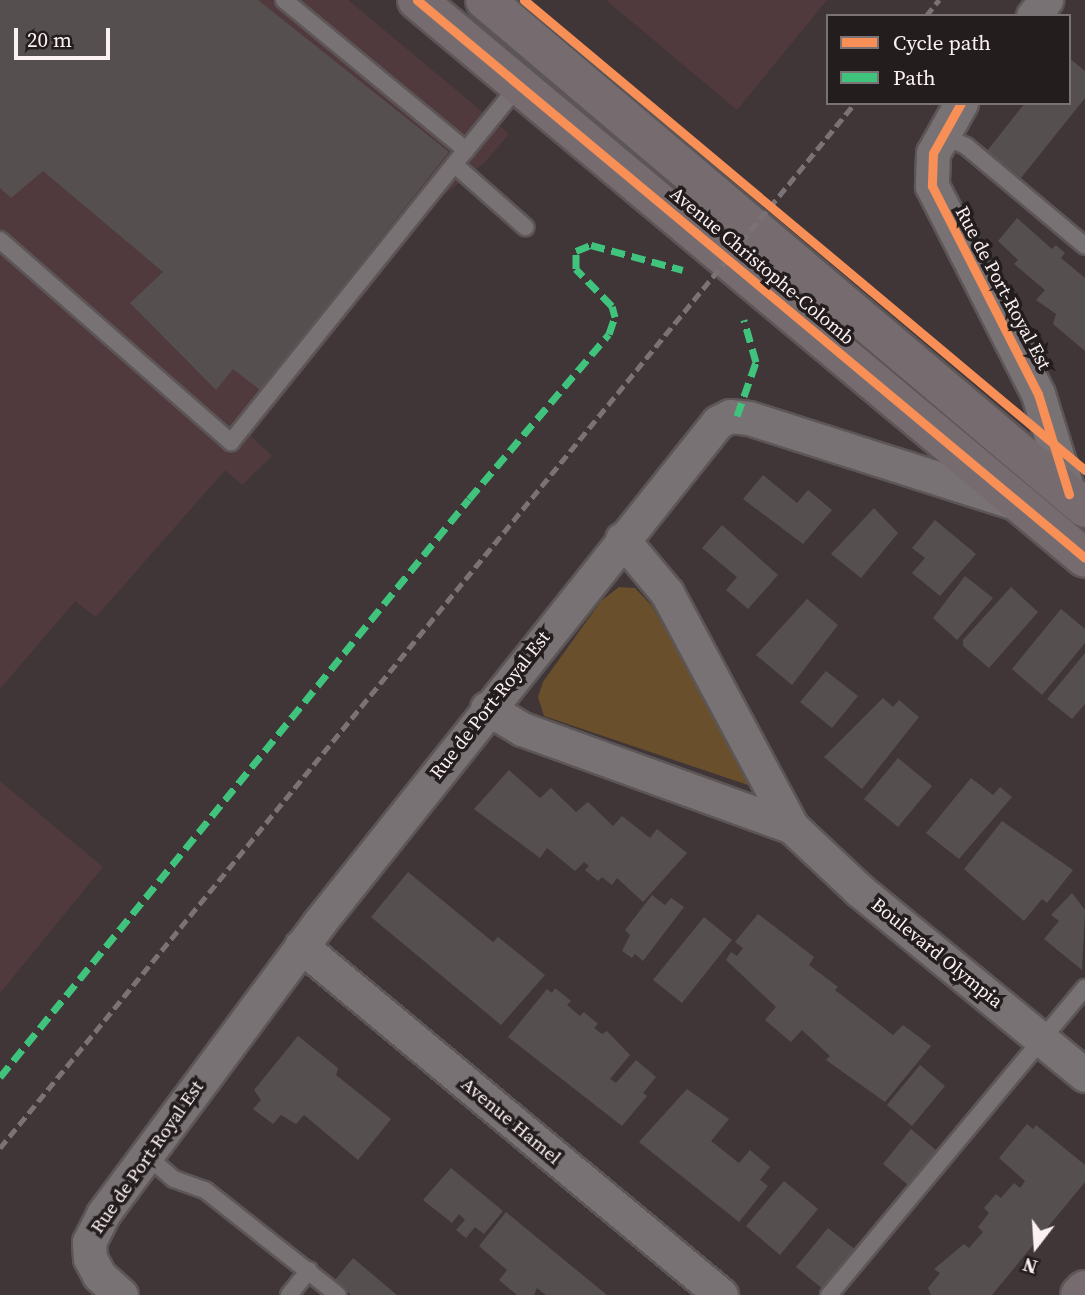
<!DOCTYPE html>
<html>
<head>
<meta charset="utf-8">
<style>
	body { margin:0 }
	#map { position:relative; width:1085px; height:1295px; overflow:hidden; background:#403638; font-family:"Source Serif 4",serif }
	div>[style] { position:absolute }
	[style*='--x'] { left:calc(var(--x)*1px); top:calc(var(--y)*1px); width:calc(var(--w)*1px); rotate:calc(var(--a)*1deg) }
	.built>* { inset:0; background:#503a3e }
	.green>* { inset:0; background:#694f2b }
	.building>* { inset:0; background:#564f4f }
	.roads { filter:drop-shadow(2px 0 #5d5657) drop-shadow(-2px 0 #5d5657) drop-shadow(0 2px #5d5657) drop-shadow(0 -2px #5d5657) }
	.lane>* { height:16px; margin:-8px; padding:0 8px; transform-origin:8px; border-radius:8px; background:#797274 }
	.street>* { height:33px; margin:-16.5px; padding:0 16.5px; transform-origin:16.5px; border-radius:16.5px; background:#797274 }
	.secondary>* { height:38px; margin:-19px; padding:0 19px; transform-origin:19px; border-radius:19px; background:#766c6f }
	.rail>* { height:5px; margin-top:-2.5px; transform-origin:0; background:repeating-linear-gradient(90deg,#7a7274 0 10px,transparent 0 15px) }
	.quiet>* { height:7px; margin-top:-3.5px; transform-origin:0; background:repeating-linear-gradient(90deg,#40c37c 0 14px,transparent 0 21px) }
	.cycleway>* { height:9px; margin:-4.5px; padding:0 4.5px; transform-origin:4.5px; border-radius:4.5px; background:#f78f57 }
	span { translate:-50% -50%; white-space:nowrap; text-align:center; line-height:1.15; -webkit-text-stroke:7px #241d1e; paint-order:stroke }
	.street-label { font-size:19px; color:#fbf1f2 }
	.legend { position:absolute; left:826px; top:14px; width:245px; height:91px; box-sizing:border-box; background:#241d1e; border:2px solid #7a7273; margin:0; padding:9px 12px; list-style:none; font-size:21px; color:#fbf1f2 }
	.legend li { display:flex; align-items:center; gap:14px; height:35px }
	.legend b { width:35px; border:2px solid #7a7273 }
	.north { position:absolute; left:1001px; top:1211px; width:70px; height:70px; -webkit-text-stroke:5px #241d1e; paint-order:stroke; rotate:197deg; font-size:19px; font-weight:700; line-height:28px; text-align:center; color:#fbf1f2 }
	.north::after { content:''; display:block; margin:auto; width:24px; height:32px; background:#fbf1f2; clip-path:polygon(50% 0,100% 100%,50% 72%,0 100%) }
	.scale { position:absolute; left:14px; top:28px; width:96px; height:32px; box-sizing:border-box; border:4px solid #fbf1f2; border-top:0; padding-left:9px; font-size:21px; line-height:24px; white-space:nowrap; color:#fbf1f2; -webkit-text-stroke:5px #241d1e; paint-order:stroke }
</style>
</head>
<body>
<div id="map">
	<div class="built">
		<i style="clip-path:polygon(0 0,348px 0,509px 134px,486px 161px,444px 195px,251px 436px,272px 456px,242px 485px,225px 470px,96px 617px,75px 601px,0 689px)"></i>
		<i style="clip-path:polygon(606px 0,827px 0,737px 110px)"></i>
		<i style="clip-path:polygon(0 781px,103px 867px,0 993px)"></i>
	</div>
	<div class="green">
		<i style="clip-path:polygon(619px 587px,635px 588px,652px 606px,750px 776px,751px 786px,544px 716px,538px 697px,543px 682px,601px 601px)"></i>
	</div>
	<div class="building">
		<i style="clip-path:polygon(0 0,258px 0,449px 152px,260px 390px,233px 369px,216px 390px,130px 303px,163px 272px,43px 171px,11px 198px,0 188px)"></i>
		<i style="clip-path:polygon(1069px 58px,1085px 71px,1085px 98px,1021px 178px,987px 151px,1025px 103px,1069px 103px)"></i>
		<i style="clip-path:polygon(1017px 218px,1052px 249px,1056px 245px,1065px 253px,1061px 258px,1085px 278px,1085px 351px,1053px 324px,1056px 314px,1036px 300px,1045px 290px,1014px 264px,1018px 260px,998px 241px)"></i>
		<i style="clip-path:polygon(763px 475px,797px 503px,808px 490px,832px 510px,803px 544px,743px 499px)"></i>
		<i style="clip-path:polygon(874px 508px,898px 533px,861px 578px,831px 554px)"></i>
		<i style="clip-path:polygon(935px 520px,976px 554px,940px 596px,912px 573px,925px 558px,912px 548px)"></i>
		<i style="clip-path:polygon(722px 525px,778px 575px,748px 609px,726px 590px,737px 577px,702px 548px)"></i>
		<i style="clip-path:polygon(965px 576px,993px 598px,957px 640px,933px 618px)"></i>
		<i style="clip-path:polygon(1011px 587px,1038px 612px,989px 668px,963px 646px,963px 640px)"></i>
		<i style="clip-path:polygon(807px 599px,838px 625px,792px 685px,756px 655px)"></i>
		<i style="clip-path:polygon(1061px 609px,1085px 629px,1085px 643px,1042px 695px,1012px 669px)"></i>
		<i style="clip-path:polygon(1085px 653px,1085px 704px,1072px 719px,1047px 699px)"></i>
		<i style="clip-path:polygon(826px 671px,858px 696px,832px 728px,800px 702px)"></i>
		<i style="clip-path:polygon(883px 698px,893px 707px,899px 700px,919px 717px,862px 789px,824px 757px)"></i>
		<i style="clip-path:polygon(898px 758px,932px 786px,898px 827px,864px 799px)"></i>
		<i style="clip-path:polygon(509px 770px,540px 798px,551px 788px,576px 812px,588px 802px,613px 826px,622px 816px,650px 838px,657px 829px,687px 853px,643px 902px,617px 878px,612px 885px,602px 877px,598px 881px,585px 870px,589px 866px,584px 862px,575px 871px,547px 848px,540px 858px,474px 809px)"></i>
		<i style="clip-path:polygon(971px 778px,993px 795px,1000px 787px,1012px 797px,959px 859px,926px 833px)"></i>
		<i style="clip-path:polygon(1002px 821px,1073px 870px,1047px 903px,1042px 899px,1024px 921px,964px 869px)"></i>
		<i style="clip-path:polygon(408px 872px,493px 942px,498px 937px,545px 975px,501px 1025px,371px 917px)"></i>
		<i style="clip-path:polygon(1072px 893px,1085px 910px,1082px 970px,1044px 939px,1059px 921px,1051px 915px)"></i>
		<i style="clip-path:polygon(652px 895px,665px 905px,671px 898px,684px 907px,643px 961px,635px 954px,632px 958px,622px 951px,630px 935px,625px 930px)"></i>
		<i style="clip-path:polygon(758px 914px,814px 957px,809px 965px,838px 987px,835px 990px,893px 1035px,903px 1025px,931px 1046px,885px 1102px,826px 1060px,830px 1056px,802px 1030px,791px 1042px,765px 1020px,776px 1007px,726px 960px,731px 952px,737px 956px,743px 948px,735px 942px)"></i>
		<i style="clip-path:polygon(704px 917px,732px 940px,682px 1003px,653px 980px)"></i>
		<i style="clip-path:polygon(555px 988px,571px 1001px,567px 1005px,580px 1016px,584px 1012px,598px 1024px,594px 1028px,602px 1034px,607px 1031px,630px 1055px,610px 1079px,616px 1083px,636px 1060px,656px 1077px,643px 1093px,647px 1096px,622px 1126px,508px 1037px,547px 989px,552px 993px)"></i>
		<i style="clip-path:polygon(298px 1036px,338px 1068px,336px 1075px,391px 1119px,358px 1160px,304px 1115px,296px 1124px,281px 1115px,273px 1124px,253px 1109px,261px 1100px,254px 1090px)"></i>
		<i style="clip-path:polygon(920px 1065px,945px 1086px,912px 1126px,887px 1105px)"></i>
		<i style="clip-path:polygon(687px 1089px,729px 1119px,711px 1141px,739px 1163px,750px 1150px,770px 1167px,760px 1180px,768px 1186px,739px 1222px,639px 1142px)"></i>
		<i style="clip-path:polygon(1027px 1124px,1033px 1129px,1036px 1125px,1085px 1165px,1085px 1182px,992px 1295px,931px 1295px,928px 1288px,940px 1273px,934px 1269px,964px 1244px,969px 1248px,983px 1232px,978px 1227px,989px 1213px,984px 1208px,996px 1194px,1001px 1198px,1014px 1183px,1020px 1188px,1025px 1181px,999px 1158px)"></i>
		<i style="clip-path:polygon(911px 1129px,937px 1151px,908px 1185px,883px 1164px)"></i>
		<i style="clip-path:polygon(451px 1168px,503px 1211px,484px 1234px,475px 1227px,466px 1238px,456px 1230px,465px 1220px,459px 1214px,452px 1223px,423px 1200px)"></i>
		<i style="clip-path:polygon(784px 1181px,818px 1209px,780px 1255px,746px 1226px)"></i>
		<i style="clip-path:polygon(506px 1212px,535px 1236px,607px 1295px,546px 1295px,537px 1288px,534px 1295px,517px 1295px,499px 1280px,507px 1270px,479px 1246px)"></i>
		<i style="clip-path:polygon(828px 1228px,857px 1251px,824px 1290px,796px 1267px)"></i>
		<i style="clip-path:polygon(353px 1258px,397px 1295px,351px 1295px,334px 1281px)"></i>
	</div>
	<div class="roads">
		<div class="lane">
			<i style="--x:284;--y:0;--w:236;--a:39.5"></i>
			<i style="--x:466;--y:150;--w:84;--a:-50.8"></i>
			<i style="--x:940;--y:135;--w:28;--a:23"></i>
			<i style="--x:966;--y:146;--w:155;--a:40"></i>
			<i style="--x:455;--y:165;--w:94;--a:41.5"></i>
			<i style="--x:0;--y:240;--w:307;--a:41.2"></i>
			<i style="--x:231;--y:442;--w:375;--a:-51.2"></i>
			<i style="--x:146;--y:1155;--w:37;--a:41"></i>
			<i style="--x:174;--y:1179;--w:33;--a:20"></i>
			<i style="--x:205;--y:1190;--w:169;--a:38.3"></i>
			<i style="--x:289;--y:1295;--w:32;--a:-51"></i>
			<i style="--x:829;--y:1295;--w:400;--a:-50.2"></i>
		</div>
		<div class="street">
			<i style="--x:1033;--y:16;--w:21;--a:-51"></i>
			<i style="--x:961;--y:103;--w:57;--a:119.2"></i>
			<i style="--x:933;--y:153;--w:33;--a:92"></i>
			<i style="--x:932;--y:186;--w:233;--a:63"></i>
			<i style="--x:1038;--y:394;--w:105;--a:72.8"></i>
			<i style="--x:622;--y:539;--w:70;--a:50.2"></i>
			<i style="--x:667;--y:593;--w:265;--a:61.9"></i>
			<i style="--x:792;--y:827;--w:92;--a:43.2"></i>
			<i style="--x:859;--y:890;--w:292;--a:39.3"></i>
			<i style="--x:487;--y:708;--w:41;--a:31"></i>
			<i style="--x:522;--y:729;--w:287;--a:19.9"></i>
			<i style="--x:301;--y:946;--w:546;--a:39.72"></i>
			<i style="--x:121;--y:1295;--w:30;--a:-138"></i>
			<i style="--x:99;--y:1275;--w:19;--a:-118"></i>
			<i style="--x:90;--y:1258;--w:16;--a:-94"></i>
			<i style="--x:89;--y:1242;--w:31;--a:-63"></i>
			<i style="--x:103;--y:1214;--w:362;--a:-53.4"></i>
			<i style="--x:319;--y:923;--w:640;--a:-51.47"></i>
			<i style="--x:718;--y:422;--w:13;--a:-27"></i>
			<i style="--x:730;--y:416;--w:19;--a:6"></i>
			<i style="--x:749;--y:418;--w:280;--a:17.7"></i>
		</div>
		<div class="secondary">
			<i style="--x:417;--y:0;--w:870;--a:39.87"></i>
			<i style="--x:485;--y:0;--w:786;--a:40.25"></i>
			<i style="--x:1080;--y:1295;--w:7;--a:-45"></i>
		</div>
	</div>
	<div class="rail">
		<i style="--x:926;--y:16;--w:21;--a:-51"></i>
		<i style="--x:0;--y:1148;--w:1350;--a:-50.71"></i>
	</div>
	<div class="quiet">
		<i style="--x:737;--y:416;--w:57;--a:-70.6"></i>
		<i style="--x:756;--y:362;--w:44;--a:-105.9"></i>
		<i style="--x:0;--y:1077;--w:744;--a:-50.94"></i>
		<i style="--x:469;--y:499;--w:216;--a:-49.7"></i>
		<i style="--x:609;--y:334;--w:18;--a:-71"></i>
		<i style="--x:615;--y:317;--w:11;--a:-105"></i>
		<i style="--x:612;--y:306;--w:52;--a:-134.2"></i>
		<i style="--x:576;--y:269;--w:18;--a:-90"></i>
		<i style="--x:576;--y:251;--w:16;--a:-22"></i>
		<i style="--x:591;--y:245;--w:95;--a:15.2"></i>
	</div>
	<div class="cycleway">
		<i style="--x:417;--y:0;--w:870;--a:39.87"></i>
		<i style="--x:524;--y:0;--w:732;--a:39.96"></i>
		<i style="--x:961;--y:103;--w:57;--a:119.2"></i>
		<i style="--x:933;--y:153;--w:33;--a:92"></i>
		<i style="--x:932;--y:186;--w:233;--a:63"></i>
		<i style="--x:1038;--y:394;--w:105;--a:72.8"></i>
	</div>
	<div class="street-label">
		<span style="left:762px;top:266px;rotate:40deg">Avenue Christophe-Colomb</span>
		<span style="left:1003px;top:288px;rotate:62deg">Rue de Port-Royal Est</span>
		<span style="left:490px;top:705px;rotate:-52deg">Rue de Port-Royal Est</span>
		<span style="left:937px;top:953px;rotate:39deg">Boulevard Olympia</span>
		<span style="left:511px;top:1121px;rotate:40deg">Avenue Hamel</span>
		<span style="left:147px;top:1157px;rotate:-55deg">Rue de Port-Royal Est</span>
	</div>
	<ul class="legend">
	<li><b style="height:9px;background:#f78f57"></b>Cycle path</li>
	<li><b style="height:9px;background:#40c37c"></b>Path</li>
	</ul>
	<div class="north">N</div>
	<div class="scale">20 m</div>
</div>
</body>
</html>
